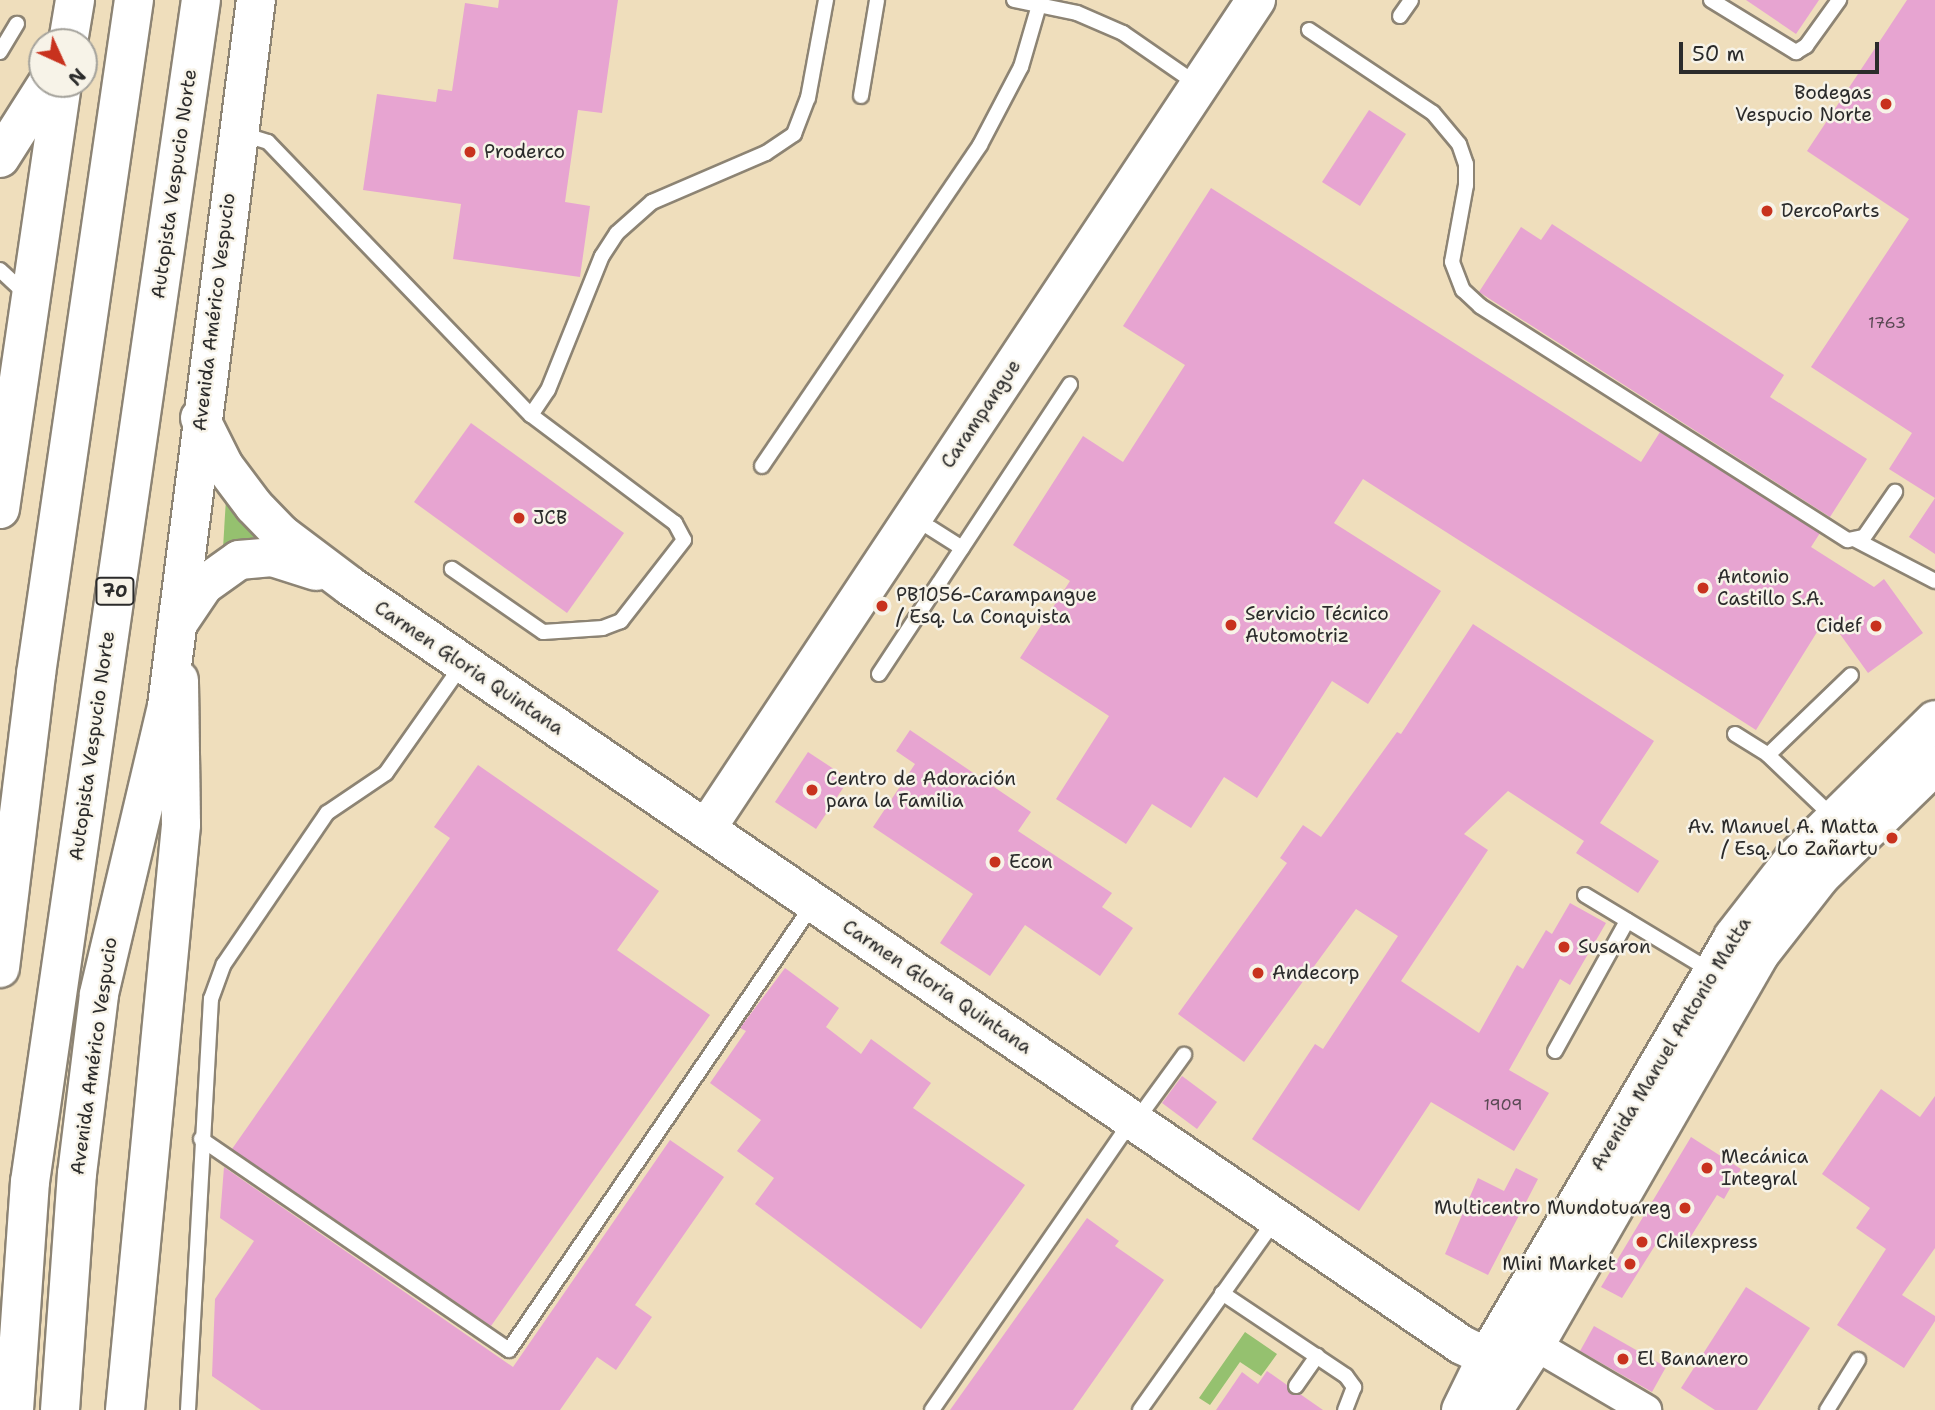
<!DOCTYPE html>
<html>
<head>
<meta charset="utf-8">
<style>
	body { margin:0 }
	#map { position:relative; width:1935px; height:1410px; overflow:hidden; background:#efdebc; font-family:"Shantell Sans",sans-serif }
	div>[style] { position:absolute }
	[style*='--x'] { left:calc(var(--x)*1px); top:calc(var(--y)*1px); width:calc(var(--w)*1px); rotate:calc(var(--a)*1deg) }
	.green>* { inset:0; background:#95c16f }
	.building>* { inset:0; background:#e7a4d1 }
	.roads { filter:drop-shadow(2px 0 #8d8474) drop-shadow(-2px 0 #8d8474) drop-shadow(0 2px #8d8474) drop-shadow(0 -2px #8d8474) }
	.lane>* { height:14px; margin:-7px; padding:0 7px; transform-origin:7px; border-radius:7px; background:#fff }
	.street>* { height:30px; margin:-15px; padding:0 15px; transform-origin:15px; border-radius:15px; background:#fff }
	.secondary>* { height:38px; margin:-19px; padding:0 19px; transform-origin:19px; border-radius:19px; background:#fff }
	.primary>* { height:38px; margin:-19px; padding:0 19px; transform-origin:19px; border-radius:19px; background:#fff }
	.highway>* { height:38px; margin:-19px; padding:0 19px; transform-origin:19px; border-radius:19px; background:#fff }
	.dots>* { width:19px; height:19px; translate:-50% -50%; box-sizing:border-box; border:4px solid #f7f3e8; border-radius:50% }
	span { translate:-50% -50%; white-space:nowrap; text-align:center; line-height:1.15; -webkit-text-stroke:5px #f7f3e8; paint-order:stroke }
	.number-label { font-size:16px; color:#5a4954 }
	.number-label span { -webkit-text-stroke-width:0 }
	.shield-label span { padding:2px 5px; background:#f7f3e8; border:2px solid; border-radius:5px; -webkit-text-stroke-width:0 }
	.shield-label { font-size:18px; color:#2b2b2b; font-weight:700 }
	.poi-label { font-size:19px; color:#2b2b2b }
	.right { translate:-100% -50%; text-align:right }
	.left { translate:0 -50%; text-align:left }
	.street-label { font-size:19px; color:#2b2b2b }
	.north { position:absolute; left:28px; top:28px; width:70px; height:70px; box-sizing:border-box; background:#f7f3e8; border:2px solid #a5a39c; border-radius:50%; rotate:135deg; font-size:19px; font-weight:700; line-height:28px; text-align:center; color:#2b2b2b }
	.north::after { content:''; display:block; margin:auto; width:24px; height:32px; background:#c8321e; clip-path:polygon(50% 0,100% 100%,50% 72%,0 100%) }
	.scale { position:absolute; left:1679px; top:42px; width:200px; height:32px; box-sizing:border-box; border:4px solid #2b2b2b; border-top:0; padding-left:9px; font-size:21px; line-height:24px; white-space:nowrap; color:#2b2b2b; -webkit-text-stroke:5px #f7f3e8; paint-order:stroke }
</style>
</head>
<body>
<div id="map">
	<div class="green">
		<i style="clip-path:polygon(226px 499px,255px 537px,223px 548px)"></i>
		<i style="clip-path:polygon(1245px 1332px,1277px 1354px,1261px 1376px,1240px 1362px,1210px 1405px,1199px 1398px)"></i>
	</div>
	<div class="building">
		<i style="clip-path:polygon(499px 0,618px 0,602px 113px,578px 110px,565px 202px,590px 206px,580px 277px,453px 259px,461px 204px,363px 190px,377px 94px,436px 102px,438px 89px,452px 91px,465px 3px,498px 8px)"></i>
		<i style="clip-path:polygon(1746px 0,1819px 0,1796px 34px)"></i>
		<i style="clip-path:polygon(1907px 0,1935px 0,1935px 554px,1909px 537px,1935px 498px,1889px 469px,1912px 433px,1811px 367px,1909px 219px,1807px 151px)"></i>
		<i style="clip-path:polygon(1369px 110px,1406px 134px,1360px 206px,1322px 182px)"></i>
		<i style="clip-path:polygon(1211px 188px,1641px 462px,1660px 432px,1820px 533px,1811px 547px,1874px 587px,1884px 579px,1923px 633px,1868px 673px,1827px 616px,1756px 730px,1363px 479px,1334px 523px,1441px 591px,1368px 704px,1332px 681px,1257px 798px,1224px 777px,1191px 828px,1152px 804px,1126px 844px,1056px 799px,1109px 716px,1020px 658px,1070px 581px,1013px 545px,1083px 436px,1123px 462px,1185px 365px,1123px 326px)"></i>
		<i style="clip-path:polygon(1552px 224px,1784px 375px,1770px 397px,1867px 459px,1830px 517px,1479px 292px,1521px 227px,1541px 240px)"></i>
		<i style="clip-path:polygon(471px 423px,624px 533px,567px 613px,414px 502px)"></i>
		<i style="clip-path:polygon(1473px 624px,1654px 741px,1600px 823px,1659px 861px,1638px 893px,1576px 853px,1584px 841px,1508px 791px,1464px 834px,1488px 850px,1401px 981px,1479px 1033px,1517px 965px,1523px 969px,1546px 930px,1552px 934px,1570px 903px,1606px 923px,1570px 985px,1560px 979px,1509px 1070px,1549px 1093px,1514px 1151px,1431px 1102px,1359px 1211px,1252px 1139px,1315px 1044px,1323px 1049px,1398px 936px,1356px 909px,1244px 1062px,1178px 1014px,1287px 863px,1280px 858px,1303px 825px,1321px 837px,1397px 732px,1401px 734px)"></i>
		<i style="clip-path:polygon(910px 730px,1031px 812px,1018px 831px,1112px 893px,1102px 907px,1133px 928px,1100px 976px,1025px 925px,990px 976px,940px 943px,973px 894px,873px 827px,915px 764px,896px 751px)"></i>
		<i style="clip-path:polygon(808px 752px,849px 779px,816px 829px,775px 802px)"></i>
		<i style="clip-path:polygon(478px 765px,659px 891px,617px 950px,710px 1015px,491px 1326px,232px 1149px,450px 838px,434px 827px)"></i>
		<i style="clip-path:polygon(785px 968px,839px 1008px,826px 1027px,861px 1054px,871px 1039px,931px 1083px,913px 1108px,1025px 1185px,921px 1329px,755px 1204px,774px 1178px,737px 1151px,761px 1120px,710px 1083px,746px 1031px,740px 1028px)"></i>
		<i style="clip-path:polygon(1182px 1076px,1217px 1102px,1197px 1129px,1162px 1103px)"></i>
		<i style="clip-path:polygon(1881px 1089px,1920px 1117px,1935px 1096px,1935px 1248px,1902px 1295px,1935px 1316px,1935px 1321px,1904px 1368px,1837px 1325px,1886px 1249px,1856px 1228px,1870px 1208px,1822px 1174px)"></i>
		<i style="clip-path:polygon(1691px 1137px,1741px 1169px,1724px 1199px,1717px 1195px,1683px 1249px,1661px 1236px,1622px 1298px,1601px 1287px)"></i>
		<i style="clip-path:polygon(670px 1140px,724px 1177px,635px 1305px,652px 1317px,616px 1370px,597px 1357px,560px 1410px,261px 1410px,212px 1376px,215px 1299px,254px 1241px,220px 1218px,224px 1167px,513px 1367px)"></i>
		<i style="clip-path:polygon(1516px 1168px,1538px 1179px,1488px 1275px,1445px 1254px,1478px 1178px,1504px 1191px)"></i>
		<i style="clip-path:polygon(1087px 1218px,1119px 1241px,1115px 1246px,1164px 1280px,1073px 1410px,950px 1410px)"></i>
		<i style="clip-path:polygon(1746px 1287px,1810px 1328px,1757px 1410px,1715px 1410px,1681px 1388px)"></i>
		<i style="clip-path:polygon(1594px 1326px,1666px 1367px,1652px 1392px,1580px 1351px)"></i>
		<i style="clip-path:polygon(1267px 1371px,1287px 1385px,1291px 1394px,1300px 1394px,1323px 1410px,1216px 1410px,1242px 1372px,1258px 1384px)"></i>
	</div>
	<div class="roads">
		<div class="lane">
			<i style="--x:1014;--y:0;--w:64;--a:11.7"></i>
			<i style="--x:1077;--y:13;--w:50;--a:23.5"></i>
			<i style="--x:1123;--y:33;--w:91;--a:34.7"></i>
			<i style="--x:1711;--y:0;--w:100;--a:31.5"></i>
			<i style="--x:1796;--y:52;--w:12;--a:-31"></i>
			<i style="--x:1806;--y:46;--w:57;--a:-54.3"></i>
			<i style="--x:1400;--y:16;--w:19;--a:-55"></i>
			<i style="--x:1309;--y:30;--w:149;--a:33.8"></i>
			<i style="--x:1433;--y:113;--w:40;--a:50"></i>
			<i style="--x:1459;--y:144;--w:21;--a:71"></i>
			<i style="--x:1466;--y:164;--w:21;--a:90"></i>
			<i style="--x:1466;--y:185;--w:78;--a:100.3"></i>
			<i style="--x:1452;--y:262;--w:30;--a:69"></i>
			<i style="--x:1463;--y:290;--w:23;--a:43"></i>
			<i style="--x:1480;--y:306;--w:436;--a:32.5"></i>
			<i style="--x:1848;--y:540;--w:16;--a:-11"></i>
			<i style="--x:1864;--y:537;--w:55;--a:-55.4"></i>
			<i style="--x:0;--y:52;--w:33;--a:-59"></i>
			<i style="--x:861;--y:96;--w:97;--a:-80.5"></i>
			<i style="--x:242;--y:134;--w:27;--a:17"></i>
			<i style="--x:268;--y:142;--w:379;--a:46.1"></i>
			<i style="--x:531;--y:415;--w:180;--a:36.9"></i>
			<i style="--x:675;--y:523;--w:19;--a:62"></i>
			<i style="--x:684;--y:540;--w:103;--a:127.9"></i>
			<i style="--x:621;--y:621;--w:19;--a:159"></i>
			<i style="--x:603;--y:628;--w:60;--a:176.2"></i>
			<i style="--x:543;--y:632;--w:111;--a:-145.3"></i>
			<i style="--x:0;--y:270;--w:34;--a:43"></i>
			<i style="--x:531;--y:415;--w:30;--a:-56"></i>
			<i style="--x:548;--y:390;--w:144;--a:-68.1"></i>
			<i style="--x:602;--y:256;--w:27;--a:-57"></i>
			<i style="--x:617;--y:233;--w:47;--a:-41.5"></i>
			<i style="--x:652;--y:202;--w:124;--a:-23.3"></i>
			<i style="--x:766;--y:153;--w:34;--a:-34"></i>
			<i style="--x:794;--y:134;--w:39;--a:-69"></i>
			<i style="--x:808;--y:98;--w:100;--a:-79.6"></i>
			<i style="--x:762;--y:466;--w:388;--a:-55.8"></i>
			<i style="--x:980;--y:145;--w:88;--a:-62.3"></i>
			<i style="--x:1021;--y:67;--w:65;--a:-73.8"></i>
			<i style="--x:913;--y:517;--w:58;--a:32.3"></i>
			<i style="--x:1856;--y:540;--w:89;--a:27.4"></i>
			<i style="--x:879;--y:674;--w:347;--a:-56.6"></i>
			<i style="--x:1735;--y:734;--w:39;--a:32"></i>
			<i style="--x:1768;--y:755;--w:90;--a:43.6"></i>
			<i style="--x:1768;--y:755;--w:115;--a:-43.9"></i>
			<i style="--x:1585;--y:895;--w:147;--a:31.1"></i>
			<i style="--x:1555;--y:1051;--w:149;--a:-61"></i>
			<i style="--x:1136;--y:1121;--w:82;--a:-54"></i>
			<i style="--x:201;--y:1139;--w:373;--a:34.4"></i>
			<i style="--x:509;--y:1350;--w:540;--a:-55.72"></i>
			<i style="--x:1222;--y:1293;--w:149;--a:33.8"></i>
			<i style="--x:1346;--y:1376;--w:14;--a:54"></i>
			<i style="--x:1354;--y:1387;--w:25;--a:111"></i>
			<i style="--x:1296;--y:1386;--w:37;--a:-55"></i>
			<i style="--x:188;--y:1410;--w:412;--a:-86.8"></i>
			<i style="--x:211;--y:999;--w:37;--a:-70"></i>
			<i style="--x:224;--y:964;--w:183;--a:-55.7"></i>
			<i style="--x:327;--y:813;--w:71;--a:-34.1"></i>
			<i style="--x:386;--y:773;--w:132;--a:-54.9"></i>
			<i style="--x:932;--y:1410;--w:352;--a:-55.4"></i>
			<i style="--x:1140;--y:1410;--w:233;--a:-54.6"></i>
			<i style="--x:1827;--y:1410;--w:59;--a:-58.2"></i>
		</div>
		<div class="street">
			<i style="--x:1535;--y:1345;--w:129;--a:30.4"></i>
		</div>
		<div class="secondary">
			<i style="--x:68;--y:42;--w:43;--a:-80.5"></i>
			<i style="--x:0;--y:158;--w:88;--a:-57.6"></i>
			<i style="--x:0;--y:509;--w:429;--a:-81.7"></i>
			<i style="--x:706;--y:829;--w:995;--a:-56.44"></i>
			<i style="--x:125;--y:1410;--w:588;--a:-84.53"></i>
			<i style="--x:181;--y:825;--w:145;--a:-90.8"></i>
			<i style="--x:1461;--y:1410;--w:59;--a:-63.9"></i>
			<i style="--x:1493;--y:1410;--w:77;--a:-57.1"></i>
		</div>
		<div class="primary">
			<i style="--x:200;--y:418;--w:54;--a:63.4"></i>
			<i style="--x:224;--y:466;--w:50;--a:53.1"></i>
			<i style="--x:254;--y:506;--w:39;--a:46"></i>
			<i style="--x:281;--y:534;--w:86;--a:37"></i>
			<i style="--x:350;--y:586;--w:1346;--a:34.32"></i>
			<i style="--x:1462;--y:1345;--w:28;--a:26"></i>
			<i style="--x:1487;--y:1357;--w:49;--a:-14"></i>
			<i style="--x:1535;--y:1345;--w:450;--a:-60.1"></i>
			<i style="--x:1759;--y:955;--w:100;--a:-51.9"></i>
			<i style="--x:1821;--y:876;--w:159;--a:-44.2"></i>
			<i style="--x:179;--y:622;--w:45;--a:-56"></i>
			<i style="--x:204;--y:585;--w:43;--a:-35.5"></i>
			<i style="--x:239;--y:560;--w:33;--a:-5"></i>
			<i style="--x:272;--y:557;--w:46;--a:17.7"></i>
			<i style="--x:1487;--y:1357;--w:487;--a:-59.6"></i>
			<i style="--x:1733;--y:937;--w:98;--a:-52.1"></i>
			<i style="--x:1793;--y:860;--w:199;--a:-44.6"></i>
			<i style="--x:60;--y:1410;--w:237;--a:-85.9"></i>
			<i style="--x:77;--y:1174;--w:181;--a:-83"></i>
			<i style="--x:99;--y:994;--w:296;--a:-76.7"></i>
			<i style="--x:167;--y:706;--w:712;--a:-82.82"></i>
		</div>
		<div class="highway">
			<i style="--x:0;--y:968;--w:296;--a:-83"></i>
			<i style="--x:36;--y:674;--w:681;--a:-81.73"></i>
			<i style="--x:14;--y:1410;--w:229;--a:-86"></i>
			<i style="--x:30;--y:1182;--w:1194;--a:-81.77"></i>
		</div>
	</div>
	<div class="dots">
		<i style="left:1886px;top:104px;background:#c8321e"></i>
		<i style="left:470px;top:152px;background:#c8321e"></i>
		<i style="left:1767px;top:211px;background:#c8321e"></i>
		<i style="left:519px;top:518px;background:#c8321e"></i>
		<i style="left:1703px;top:588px;background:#c8321e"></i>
		<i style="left:882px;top:606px;background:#c8321e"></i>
		<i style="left:1231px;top:625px;background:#c8321e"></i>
		<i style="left:1876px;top:626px;background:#c8321e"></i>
		<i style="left:812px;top:790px;background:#c8321e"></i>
		<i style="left:1892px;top:838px;background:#c8321e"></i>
		<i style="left:995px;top:862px;background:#c8321e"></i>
		<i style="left:1564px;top:947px;background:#c8321e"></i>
		<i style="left:1258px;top:973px;background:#c8321e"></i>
		<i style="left:1707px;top:1168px;background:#c8321e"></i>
		<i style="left:1685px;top:1208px;background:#c8321e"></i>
		<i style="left:1642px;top:1242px;background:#c8321e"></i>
		<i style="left:1630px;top:1264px;background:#c8321e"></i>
		<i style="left:1623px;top:1359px;background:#c8321e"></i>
	</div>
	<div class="number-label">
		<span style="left:1887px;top:323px">1763</span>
		<span style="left:1503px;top:1105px">1909</span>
	</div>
	<div class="shield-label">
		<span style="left:115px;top:591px">70</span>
	</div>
	<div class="poi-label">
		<span class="right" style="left:1872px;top:104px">Bodegas<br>Vespucio Norte</span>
		<span class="left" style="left:484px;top:152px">Proderco</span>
		<span class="left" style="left:1781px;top:211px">DercoParts</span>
		<span class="left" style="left:533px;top:518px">JCB</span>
		<span class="left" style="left:1717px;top:588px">Antonio<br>Castillo S.A.</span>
		<span class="left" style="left:896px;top:606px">PB1056-Carampangue<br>/ Esq. La Conquista</span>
		<span class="left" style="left:1245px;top:625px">Servicio Técnico<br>Automotriz</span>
		<span class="right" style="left:1862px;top:626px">Cidef</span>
		<span class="left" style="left:826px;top:790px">Centro de Adoración<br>para la Familia</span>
		<span class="right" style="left:1878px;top:838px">Av. Manuel A. Matta<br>/ Esq. Lo Zañartu</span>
		<span class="left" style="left:1009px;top:862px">Econ</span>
		<span class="left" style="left:1578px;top:947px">Susaron</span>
		<span class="left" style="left:1272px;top:973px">Andecorp</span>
		<span class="left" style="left:1721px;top:1168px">Mecánica<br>Integral</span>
		<span class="right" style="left:1671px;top:1208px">Multicentro Mundotuareg</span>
		<span class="left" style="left:1656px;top:1242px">Chilexpress</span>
		<span class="right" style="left:1616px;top:1264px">Mini Market</span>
		<span class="left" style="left:1637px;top:1359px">El Bananero</span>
	</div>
	<div class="street-label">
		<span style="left:174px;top:184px;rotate:-82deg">Autopista Vespucio Norte</span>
		<span style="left:214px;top:312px;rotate:-83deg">Avenida Américo Vespucio</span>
		<span style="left:981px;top:414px;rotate:-56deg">Carampangue</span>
		<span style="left:469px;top:668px;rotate:34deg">Carmen Gloria Quintana</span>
		<span style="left:92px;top:746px;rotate:-82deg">Autopista Vespucio Norte</span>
		<span style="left:937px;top:987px;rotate:34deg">Carmen Gloria Quintana</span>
		<span style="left:1671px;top:1044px;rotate:-59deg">Avenida Manuel Antonio Matta</span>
		<span style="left:94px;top:1056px;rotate:-82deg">Avenida Américo Vespucio</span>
	</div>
	<div class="north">N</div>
	<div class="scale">50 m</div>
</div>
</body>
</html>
